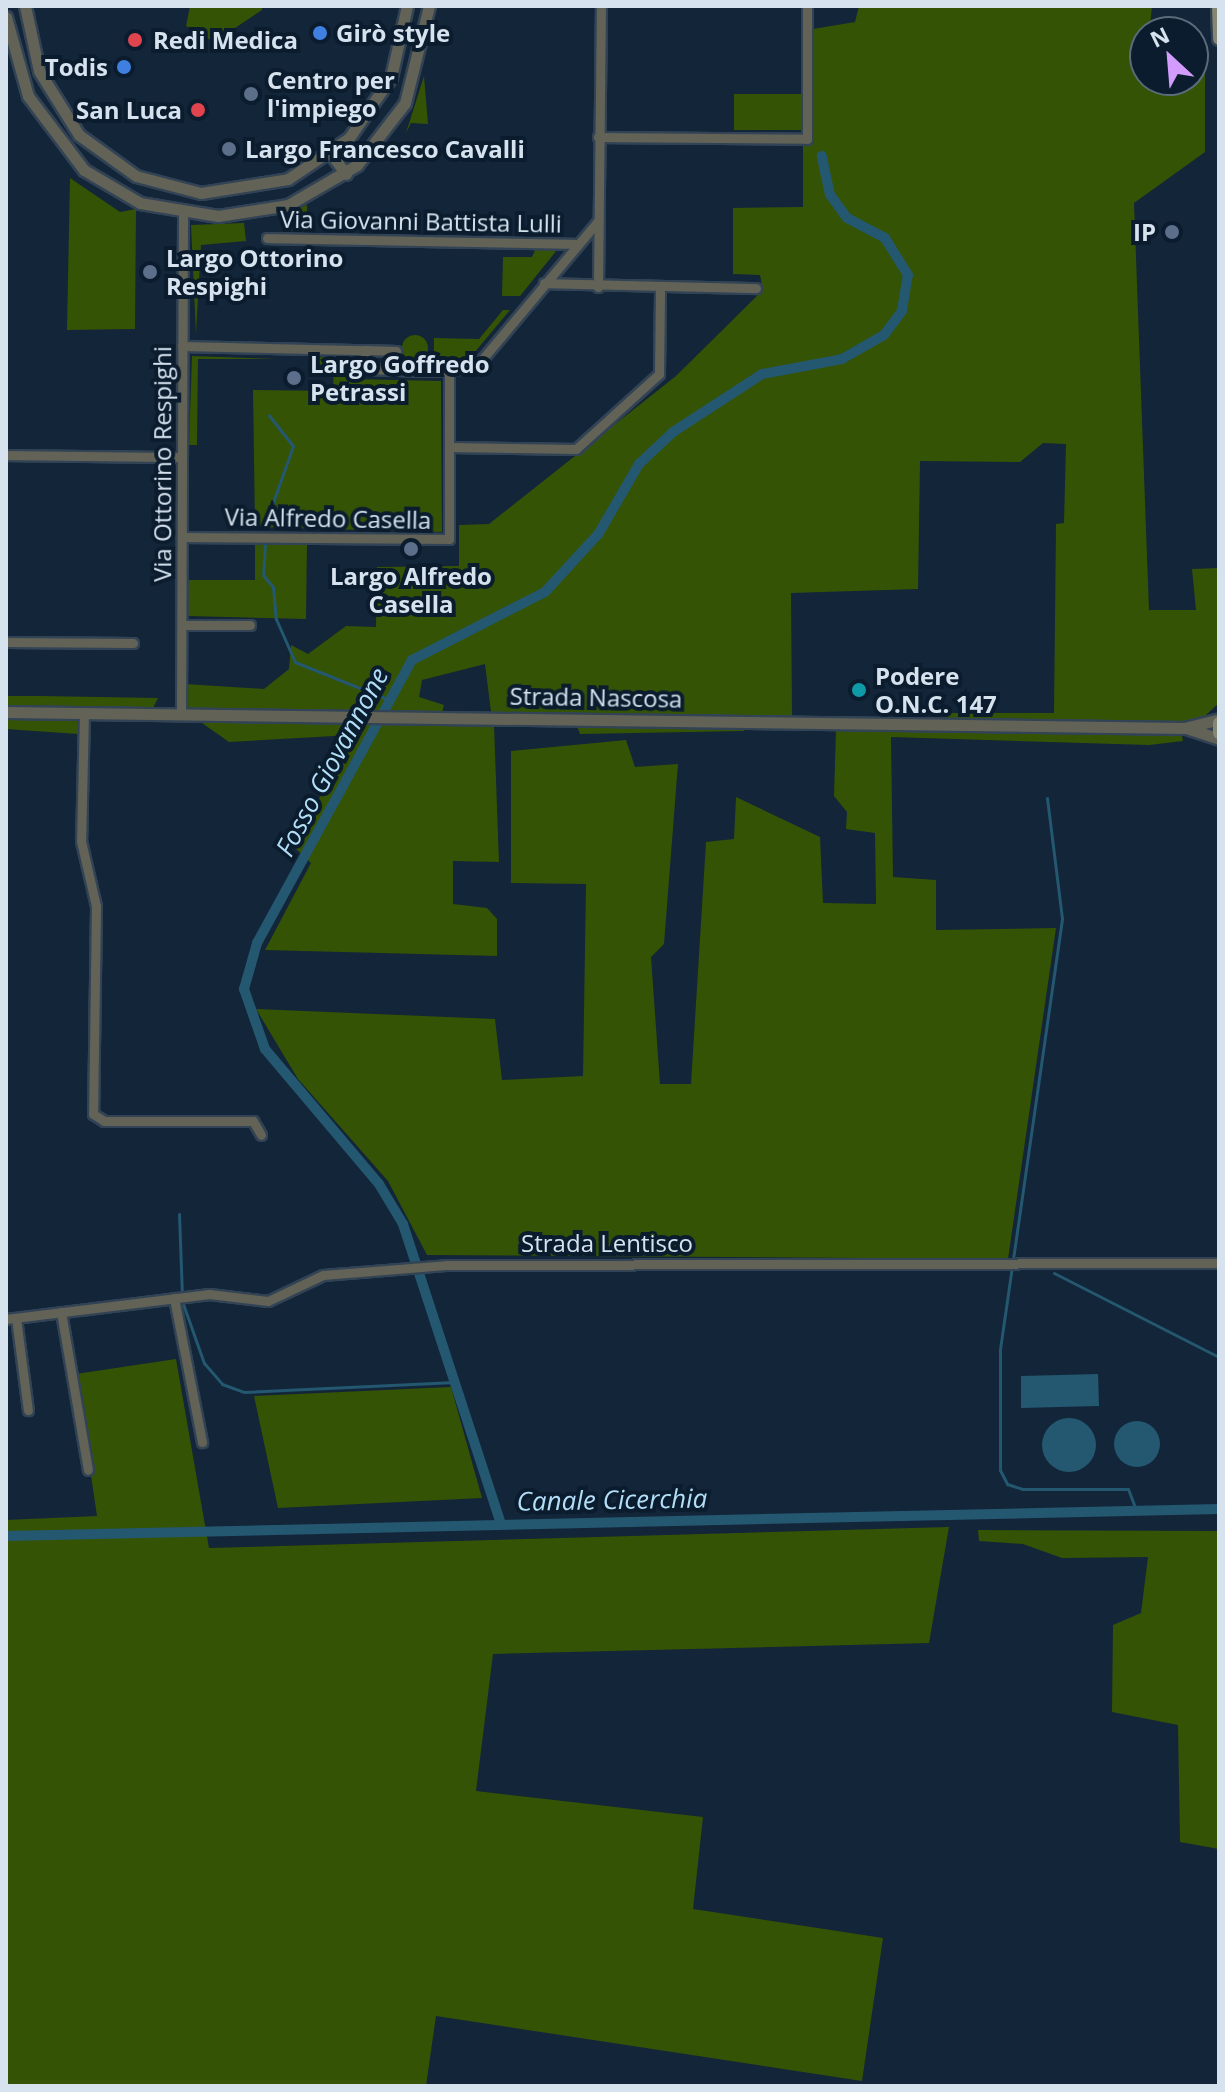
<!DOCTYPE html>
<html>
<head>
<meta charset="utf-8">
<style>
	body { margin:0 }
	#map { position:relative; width:1225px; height:2092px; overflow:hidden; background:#132538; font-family:"Open Sans",sans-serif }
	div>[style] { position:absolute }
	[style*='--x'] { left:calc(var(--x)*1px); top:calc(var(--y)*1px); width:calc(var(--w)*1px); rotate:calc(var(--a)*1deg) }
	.green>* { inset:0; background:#355305 }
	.round { border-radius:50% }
	.water>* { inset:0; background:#245770 }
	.stream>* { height:3px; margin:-1.5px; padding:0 1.5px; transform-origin:1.5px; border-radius:1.5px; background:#245770 }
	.canal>* { height:10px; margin:-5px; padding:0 5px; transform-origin:5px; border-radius:5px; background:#245770 }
	.roads { filter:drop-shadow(2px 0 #324355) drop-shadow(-2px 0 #324355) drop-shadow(0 2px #324355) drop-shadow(0 -2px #324355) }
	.minor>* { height:9px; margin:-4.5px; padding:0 4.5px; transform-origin:4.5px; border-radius:4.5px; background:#626356 }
	.tertiary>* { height:11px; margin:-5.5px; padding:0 5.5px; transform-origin:5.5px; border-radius:5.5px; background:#626356 }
	.secondary>* { height:12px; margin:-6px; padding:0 6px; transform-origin:6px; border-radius:6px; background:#858673 }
	.dots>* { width:22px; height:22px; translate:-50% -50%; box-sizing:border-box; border:4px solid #0a1c2d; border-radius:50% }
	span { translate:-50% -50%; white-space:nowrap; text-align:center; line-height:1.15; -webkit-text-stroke:8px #0a1c2d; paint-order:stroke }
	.poi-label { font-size:24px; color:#d6e2ee; font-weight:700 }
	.left { translate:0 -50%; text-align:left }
	.right { translate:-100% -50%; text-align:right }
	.street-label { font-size:24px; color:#d6e2ee }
	.water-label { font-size:26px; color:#b2dff7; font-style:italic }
	.frame { position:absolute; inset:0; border:8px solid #d6e2ee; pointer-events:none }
	.north { position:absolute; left:1129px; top:16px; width:80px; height:80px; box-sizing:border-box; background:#0a1c2d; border:2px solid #5c6b7a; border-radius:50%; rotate:334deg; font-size:22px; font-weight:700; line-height:32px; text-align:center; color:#d6e2ee }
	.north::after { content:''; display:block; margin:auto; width:28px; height:36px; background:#d39cfc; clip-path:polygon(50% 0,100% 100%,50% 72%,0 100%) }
</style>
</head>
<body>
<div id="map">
	<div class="green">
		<i style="clip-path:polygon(190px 6px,262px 6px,262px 10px,214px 42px,186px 26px)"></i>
		<i style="clip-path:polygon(859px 6px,1152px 6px,1145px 80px,1193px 80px,1193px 65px,1205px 65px,1205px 152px,1134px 203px,1149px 610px,1196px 610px,1192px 569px,1219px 568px,1219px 703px,1196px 724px,1180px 725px,1183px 741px,1149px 745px,891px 737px,893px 877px,936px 880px,936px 930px,1056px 928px,1008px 1259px,427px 1255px,388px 1181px,298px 1079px,256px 1009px,495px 1019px,502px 1080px,583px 1076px,586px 884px,511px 883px,511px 751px,626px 740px,635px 767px,678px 764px,664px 944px,651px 957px,660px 1084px,691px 1084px,706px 842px,734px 839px,736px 797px,820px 837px,823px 903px,876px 904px,875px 833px,846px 829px,847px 812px,834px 796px,836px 730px,929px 730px,951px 713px,1054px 713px,1056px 524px,1064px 523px,1066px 444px,1043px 443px,1020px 462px,920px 461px,918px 589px,791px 593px,792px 716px,743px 715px,744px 731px,580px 734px,572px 713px,491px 712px,485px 664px,422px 680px,419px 697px,444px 705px,439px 725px,494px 725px,499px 862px,453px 861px,453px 904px,487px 908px,497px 919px,497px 956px,265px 950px,311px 863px,294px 847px,352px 735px,229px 742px,185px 711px,185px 684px,264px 689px,289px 669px,291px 645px,308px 654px,346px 626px,376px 627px,377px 567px,459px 566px,459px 525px,489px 524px,676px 376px,763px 290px,760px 275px,733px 274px,733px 208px,803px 207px,803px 130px,734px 130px,734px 94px,814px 94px,813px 29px,855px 22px)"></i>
		<i style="clip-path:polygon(424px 76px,428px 124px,411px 123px,406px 133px)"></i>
		<i style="clip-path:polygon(70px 178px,120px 212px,136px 209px,135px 329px,67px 330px)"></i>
		<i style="clip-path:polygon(307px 205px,307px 232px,291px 231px,287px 213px)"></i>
		<i style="clip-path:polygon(244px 223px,246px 241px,201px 245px,196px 334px,191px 225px)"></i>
		<i style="clip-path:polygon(536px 248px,557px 250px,520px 296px,502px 296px,503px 257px,532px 257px)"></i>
		<i style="clip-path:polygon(503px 310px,510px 310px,469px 359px,434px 360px,434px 338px,479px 339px)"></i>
		<i class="round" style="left:402px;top:335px;width:26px;height:26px"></i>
		<i style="clip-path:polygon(192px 356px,277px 359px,198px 359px,197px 445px,189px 445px)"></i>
		<i style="clip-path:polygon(315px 357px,348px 358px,350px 379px,441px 381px,442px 532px,255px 527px,253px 390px,333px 391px,334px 365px,313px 364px)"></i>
		<i style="clip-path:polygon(255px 541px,307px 542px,306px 619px,187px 616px,187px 580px,255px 580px)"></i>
		<i style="clip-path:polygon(6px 696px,41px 696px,158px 698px,152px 710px,91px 709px,78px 734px,6px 729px)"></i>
		<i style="clip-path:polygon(176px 1359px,209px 1548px,949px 1527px,929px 1643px,493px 1654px,476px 1791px,703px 1817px,693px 1909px,883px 1938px,862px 2081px,436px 2016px,426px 2086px,6px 2086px,6px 1520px,97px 1516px,76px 1374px)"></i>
		<i style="clip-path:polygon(451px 1387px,482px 1498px,278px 1508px,254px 1396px)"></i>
		<i style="clip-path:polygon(978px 1530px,1219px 1531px,1219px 1849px,1180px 1842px,1178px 1725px,1112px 1712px,1113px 1625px,1141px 1613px,1148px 1557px,1062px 1558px,1023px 1544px,979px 1541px)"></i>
	</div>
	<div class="water">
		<i style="clip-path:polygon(1098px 1374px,1099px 1406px,1021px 1408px,1021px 1376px)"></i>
		<i class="round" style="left:1042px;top:1418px;width:54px;height:54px"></i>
		<i class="round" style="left:1114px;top:1421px;width:46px;height:46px"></i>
	</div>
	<div class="stream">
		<i style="--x:265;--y:525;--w:84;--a:-70.5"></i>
		<i style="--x:293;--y:446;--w:39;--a:-128"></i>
		<i style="--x:265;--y:541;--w:34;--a:93"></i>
		<i style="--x:263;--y:575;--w:16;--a:50"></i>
		<i style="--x:273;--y:587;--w:32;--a:85"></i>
		<i style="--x:276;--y:619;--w:47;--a:66.2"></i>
		<i style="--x:295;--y:662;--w:105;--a:21.9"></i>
		<i style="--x:1047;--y:798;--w:122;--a:82.9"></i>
		<i style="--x:1062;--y:919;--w:436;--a:98.2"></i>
		<i style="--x:1000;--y:1351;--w:119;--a:90"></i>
		<i style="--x:1000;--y:1470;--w:16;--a:63"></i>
		<i style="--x:1007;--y:1484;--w:16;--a:18"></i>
		<i style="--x:1022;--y:1489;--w:106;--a:0"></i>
		<i style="--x:1128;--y:1489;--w:22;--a:69"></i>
		<i style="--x:179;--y:1214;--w:80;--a:87.9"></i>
		<i style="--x:1054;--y:1273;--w:185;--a:27"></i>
		<i style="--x:182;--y:1301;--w:66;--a:70.5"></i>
		<i style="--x:204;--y:1363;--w:28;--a:49"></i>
		<i style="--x:222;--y:1384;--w:23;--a:20"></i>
		<i style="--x:244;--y:1392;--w:211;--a:-2.7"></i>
	</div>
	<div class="canal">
		<i style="--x:501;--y:1524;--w:316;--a:-108.1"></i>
		<i style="--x:403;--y:1224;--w:47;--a:-121"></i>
		<i style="--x:379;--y:1184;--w:177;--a:-130.2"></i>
		<i style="--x:265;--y:1049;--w:64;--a:-109.3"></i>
		<i style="--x:244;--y:989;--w:48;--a:-74.2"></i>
		<i style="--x:257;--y:943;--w:323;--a:-61.3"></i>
		<i style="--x:412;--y:660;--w:149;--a:-27.1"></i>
		<i style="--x:545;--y:592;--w:80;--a:-47.5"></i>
		<i style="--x:599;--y:533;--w:80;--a:-59.9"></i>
		<i style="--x:639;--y:464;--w:47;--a:-43.3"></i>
		<i style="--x:673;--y:432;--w:106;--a:-33.1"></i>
		<i style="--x:762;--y:374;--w:81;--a:-10.6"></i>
		<i style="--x:842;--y:359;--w:48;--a:-29.7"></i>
		<i style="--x:884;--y:335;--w:30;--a:-53"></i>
		<i style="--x:902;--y:311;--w:36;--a:-81"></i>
		<i style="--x:908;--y:275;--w:44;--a:-121.9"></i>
		<i style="--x:885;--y:238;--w:43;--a:-152.2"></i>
		<i style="--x:847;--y:218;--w:29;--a:-126"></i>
		<i style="--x:830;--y:195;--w:40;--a:-102"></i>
		<i style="--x:6;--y:1536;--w:1213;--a:-1.28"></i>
	</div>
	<div class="roads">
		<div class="minor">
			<i style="--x:598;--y:137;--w:209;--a:0.5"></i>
			<i style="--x:807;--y:139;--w:133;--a:-90"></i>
			<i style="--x:267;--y:238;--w:308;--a:1.1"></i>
			<i style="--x:544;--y:283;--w:212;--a:1.4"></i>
			<i style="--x:598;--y:287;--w:281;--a:-89.4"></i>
			<i style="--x:182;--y:346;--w:183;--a:1.3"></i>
			<i style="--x:395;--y:370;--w:19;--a:-87"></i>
			<i style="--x:396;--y:351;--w:31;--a:-178"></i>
			<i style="--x:365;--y:350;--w:19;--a:93"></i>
			<i style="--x:364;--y:369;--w:66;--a:1.7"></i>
			<i style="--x:430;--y:371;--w:45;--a:-3.8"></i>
			<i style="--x:475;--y:368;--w:190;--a:-50.1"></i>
			<i style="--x:449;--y:447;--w:127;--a:0.9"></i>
			<i style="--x:576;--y:449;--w:112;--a:-42.1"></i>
			<i style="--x:659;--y:374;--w:87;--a:-89.3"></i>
			<i style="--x:6;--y:455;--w:176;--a:0.7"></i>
			<i style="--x:182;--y:537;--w:267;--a:0.4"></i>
			<i style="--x:449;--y:539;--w:168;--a:-90"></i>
			<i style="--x:182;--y:625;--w:68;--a:0"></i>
			<i style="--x:6;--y:642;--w:127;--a:0.5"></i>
			<i style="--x:84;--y:713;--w:128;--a:91.3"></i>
			<i style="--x:81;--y:841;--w:67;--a:77"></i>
			<i style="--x:96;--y:906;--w:208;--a:90.8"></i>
			<i style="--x:93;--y:1114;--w:13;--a:32"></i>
			<i style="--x:104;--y:1121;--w:149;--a:0"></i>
			<i style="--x:253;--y:1121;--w:16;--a:60"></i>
			<i style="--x:181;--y:715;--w:502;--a:-89.77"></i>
			<i style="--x:174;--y:1298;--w:147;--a:79"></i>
			<i style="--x:61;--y:1312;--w:160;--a:80.3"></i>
			<i style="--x:16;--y:1318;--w:93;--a:82.6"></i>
			<i style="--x:6;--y:1319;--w:205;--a:-7"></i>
			<i style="--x:209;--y:1294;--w:59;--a:6.8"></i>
			<i style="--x:268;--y:1301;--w:61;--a:-25.3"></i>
			<i style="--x:323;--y:1275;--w:123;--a:-4.6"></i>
			<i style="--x:446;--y:1265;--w:773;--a:-0.15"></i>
		</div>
		<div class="tertiary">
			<i style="--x:25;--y:6;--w:66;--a:77.8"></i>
			<i style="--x:39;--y:71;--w:75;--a:58"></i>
			<i style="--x:79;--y:135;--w:70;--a:35.7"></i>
			<i style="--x:136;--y:176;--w:67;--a:14.7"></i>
			<i style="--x:201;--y:193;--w:88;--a:-9.1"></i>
			<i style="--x:288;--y:179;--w:73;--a:-33.9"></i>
			<i style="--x:349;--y:138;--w:74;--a:-55.5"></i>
			<i style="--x:391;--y:77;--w:73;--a:-77.3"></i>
			<i style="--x:6;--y:17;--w:82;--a:74.4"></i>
			<i style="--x:28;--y:96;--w:93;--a:52.9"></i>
			<i style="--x:84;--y:170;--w:65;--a:30.5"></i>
			<i style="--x:140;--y:203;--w:79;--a:9.5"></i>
			<i style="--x:218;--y:216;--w:71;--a:-8.9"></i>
			<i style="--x:288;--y:205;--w:80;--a:-30.1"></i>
			<i style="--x:357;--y:165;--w:78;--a:-52.3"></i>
			<i style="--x:405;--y:103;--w:100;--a:-76.1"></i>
			<i style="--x:331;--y:154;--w:25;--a:53"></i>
			<i style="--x:6;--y:712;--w:1178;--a:0.78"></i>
			<i style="--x:1184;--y:728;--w:36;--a:-14"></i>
			<i style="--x:1189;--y:729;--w:32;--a:18"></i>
		</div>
		<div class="secondary">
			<i style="--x:1218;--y:6;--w:33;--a:88"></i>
			<i style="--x:1219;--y:723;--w:10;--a:90"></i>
		</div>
	</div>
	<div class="dots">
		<i style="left:320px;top:33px;background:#3f7fe0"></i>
		<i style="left:135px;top:40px;background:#e0444e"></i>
		<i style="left:124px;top:67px;background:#3f7fe0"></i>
		<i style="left:251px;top:94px;background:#5c6f8a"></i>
		<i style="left:198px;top:110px;background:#e0444e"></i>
		<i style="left:229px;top:149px;background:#5c6f8a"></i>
		<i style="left:1172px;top:232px;background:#5c6f8a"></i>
		<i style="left:150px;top:272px;background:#5c6f8a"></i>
		<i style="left:294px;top:378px;background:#5c6f8a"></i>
		<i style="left:411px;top:549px;background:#5c6f8a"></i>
		<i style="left:859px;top:690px;background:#0f9aa8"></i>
	</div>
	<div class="poi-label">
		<span class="left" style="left:336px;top:33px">Girò style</span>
		<span class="left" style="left:153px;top:40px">Redi Medica</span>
		<span class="right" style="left:108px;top:67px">Todis</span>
		<span class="left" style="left:267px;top:94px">Centro per<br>l'impiego</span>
		<span class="right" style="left:182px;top:110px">San Luca</span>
		<span class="left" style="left:245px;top:149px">Largo Francesco Cavalli</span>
		<span class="right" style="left:1156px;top:232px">IP</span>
		<span class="left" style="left:166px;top:272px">Largo Ottorino<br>Respighi</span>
		<span class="left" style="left:310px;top:378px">Largo Goffredo<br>Petrassi</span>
		<span style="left:411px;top:590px">Largo Alfredo<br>Casella</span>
		<span class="left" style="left:875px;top:690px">Podere<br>O.N.C. 147</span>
	</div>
	<div class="street-label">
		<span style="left:421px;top:221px;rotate:1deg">Via Giovanni Battista Lulli</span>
		<span style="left:162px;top:464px;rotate:-90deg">Via Ottorino Respighi</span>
		<span style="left:328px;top:518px;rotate:1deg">Via Alfredo Casella</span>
		<span style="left:596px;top:697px;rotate:1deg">Strada Nascosa</span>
		<span style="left:607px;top:1243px">Strada Lentisco</span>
	</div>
	<div class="water-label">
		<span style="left:332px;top:762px;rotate:-62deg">Fosso Giovannone</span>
		<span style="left:612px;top:1500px;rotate:-1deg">Canale Cicerchia</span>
	</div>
	<div class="frame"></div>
	<div class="north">N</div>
</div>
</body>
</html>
